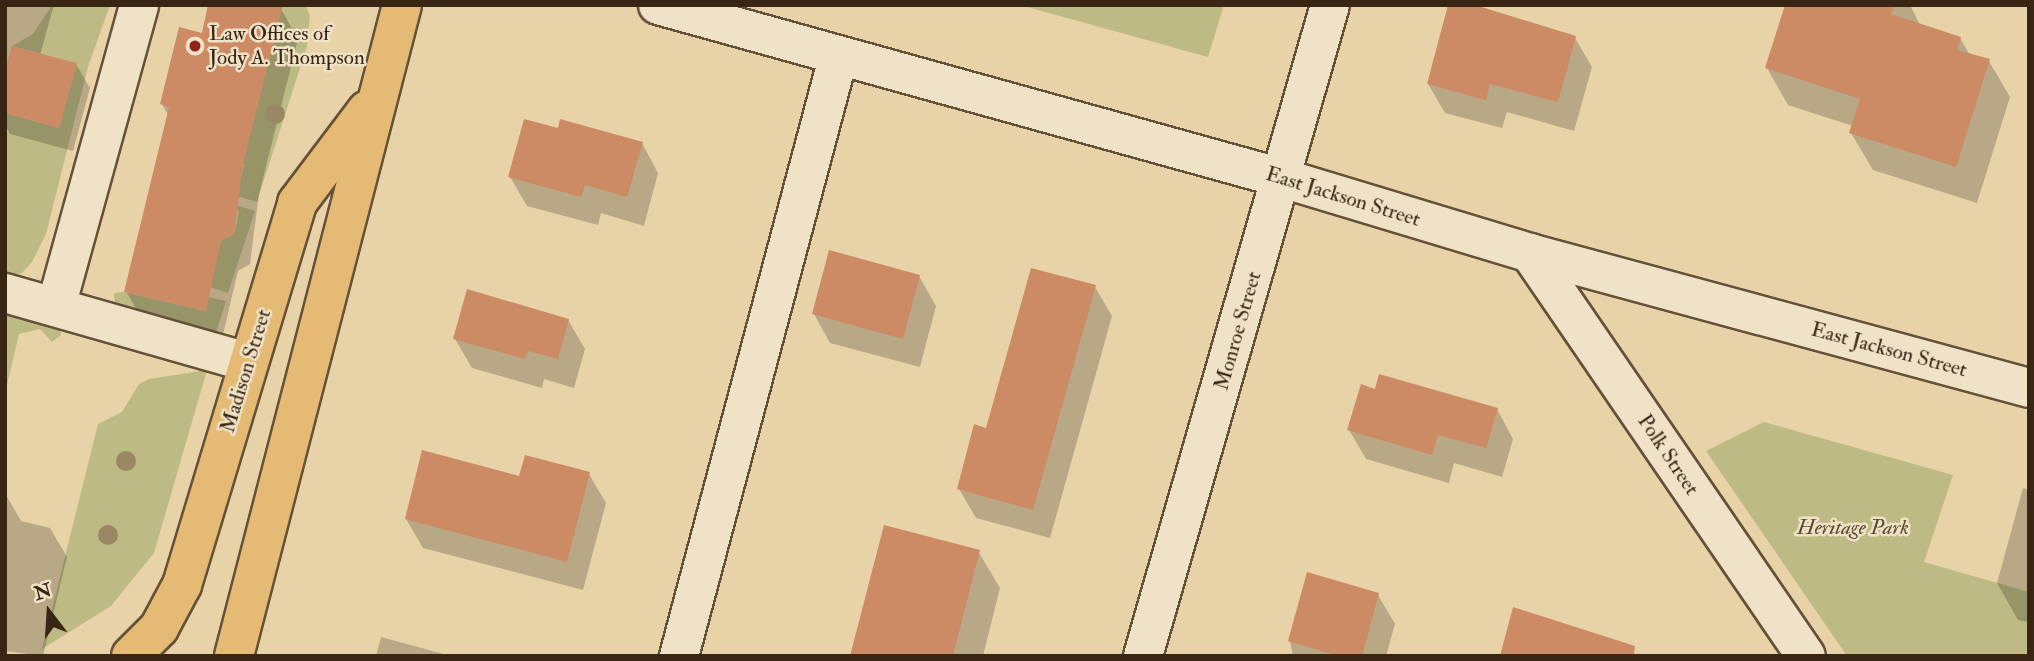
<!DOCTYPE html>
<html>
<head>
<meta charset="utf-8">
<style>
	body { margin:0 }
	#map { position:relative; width:2034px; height:661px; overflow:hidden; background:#e8d3a8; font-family:"IM FELL Double Pica",serif }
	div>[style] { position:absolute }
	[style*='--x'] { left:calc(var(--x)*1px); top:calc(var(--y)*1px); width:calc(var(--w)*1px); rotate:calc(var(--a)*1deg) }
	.green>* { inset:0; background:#bdba83 }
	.shadow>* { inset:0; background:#0003 }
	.building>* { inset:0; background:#cc8a65 }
	.roads { filter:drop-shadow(2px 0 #655038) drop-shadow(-2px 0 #655038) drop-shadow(0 2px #655038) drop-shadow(0 -2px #655038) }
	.minor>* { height:38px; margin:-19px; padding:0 19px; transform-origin:19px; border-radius:19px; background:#f0e2c6 }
	.major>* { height:38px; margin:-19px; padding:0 19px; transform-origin:19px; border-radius:19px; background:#e4ba74 }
	.trees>* { width:20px; height:20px; margin:-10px; border-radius:50%; background:#9a8865 }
	.dots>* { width:19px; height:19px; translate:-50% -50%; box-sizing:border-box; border:4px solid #f0e2c6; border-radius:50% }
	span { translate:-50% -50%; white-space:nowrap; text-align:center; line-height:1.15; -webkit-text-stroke:5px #f0e2c6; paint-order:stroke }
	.poi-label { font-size:21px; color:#392513 }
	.left { translate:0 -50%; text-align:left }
	.street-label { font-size:21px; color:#392513 }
	.park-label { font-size:21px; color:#5a4a2f; font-style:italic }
	.frame { position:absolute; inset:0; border:7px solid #392513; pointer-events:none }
	.north { position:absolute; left:14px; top:577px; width:70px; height:70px; -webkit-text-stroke:5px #f0e2c6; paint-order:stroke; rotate:343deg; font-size:19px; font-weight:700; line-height:28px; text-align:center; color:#392513 }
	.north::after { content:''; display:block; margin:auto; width:24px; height:32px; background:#392513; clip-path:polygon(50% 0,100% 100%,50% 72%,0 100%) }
</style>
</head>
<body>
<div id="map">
	<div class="green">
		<i style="clip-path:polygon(52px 5px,110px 5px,88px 67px,46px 234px,32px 262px,22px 273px,10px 276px,5px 275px,5px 113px,59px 128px,77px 63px,12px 46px,33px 34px)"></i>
		<i style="clip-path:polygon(272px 5px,306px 5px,310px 16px,307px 46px,257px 202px,237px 196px,244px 164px,193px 152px,252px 127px,282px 8px)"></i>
		<i style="clip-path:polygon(1020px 5px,1224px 5px,1208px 57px)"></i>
		<i style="clip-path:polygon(236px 205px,255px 211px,228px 293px,210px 287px,221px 241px,234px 234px,239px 213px)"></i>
		<i style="clip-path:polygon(124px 292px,205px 311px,208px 297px,226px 301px,215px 336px,115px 306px,114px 293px)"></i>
		<i style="clip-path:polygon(5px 309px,60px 328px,61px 335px,52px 342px,40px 329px,19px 334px,5px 393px)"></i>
		<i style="clip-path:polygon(207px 370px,154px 553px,111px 606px,42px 649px,98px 424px,122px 412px,139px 384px,149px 379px)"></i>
		<i style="clip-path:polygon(1764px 422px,1953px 475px,1924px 562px,2029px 592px,2029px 656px,1847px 656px,1706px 451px)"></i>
	</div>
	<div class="shadow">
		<i style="clip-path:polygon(5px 5px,54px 5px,40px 55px,76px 64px,90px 88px,73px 151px,10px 134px,5px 125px)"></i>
		<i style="clip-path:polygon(1787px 5px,1910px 5px,1920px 25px,1960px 38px,1970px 55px,1989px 61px,2010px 97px,1977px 203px,1873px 170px,1851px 133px,1853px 126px,1788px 105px,1767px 68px)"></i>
		<i style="clip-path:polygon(281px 9px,298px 39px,259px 194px,250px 264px,238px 271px,222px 339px,143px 321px,126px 291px,169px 117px,162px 104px,203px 35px)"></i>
		<i style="clip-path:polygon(1575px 38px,1592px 67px,1574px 131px,1507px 112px,1502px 128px,1445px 113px,1428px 84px)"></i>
		<i style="clip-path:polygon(642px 143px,658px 173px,644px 226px,601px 213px,598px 225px,527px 206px,510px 177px)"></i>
		<i style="clip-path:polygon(919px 276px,936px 306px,920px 367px,830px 343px,814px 314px)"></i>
		<i style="clip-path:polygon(1095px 287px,1112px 316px,1050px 538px,976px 518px,959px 489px,987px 430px)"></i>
		<i style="clip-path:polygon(568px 320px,585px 349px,574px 388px,544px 379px,542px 388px,472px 368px,455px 339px)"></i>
		<i style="clip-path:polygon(1376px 391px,1497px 409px,1513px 439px,1502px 477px,1454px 463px,1449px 483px,1366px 459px,1349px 430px)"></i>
		<i style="clip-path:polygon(589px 474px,606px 503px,583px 590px,423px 548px,406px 519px,521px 479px)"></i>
		<i style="clip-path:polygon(2023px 488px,2029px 490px,2029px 622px,2018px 620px,1997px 583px)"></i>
		<i style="clip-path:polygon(5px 493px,21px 521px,50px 528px,67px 557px,43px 656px,5px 651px)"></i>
		<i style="clip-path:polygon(978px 551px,1000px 588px,983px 656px,852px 656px)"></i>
		<i style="clip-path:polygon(1378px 595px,1395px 624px,1386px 656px,1293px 656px,1290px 641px)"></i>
		<i style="clip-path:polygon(381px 637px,451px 656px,376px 656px)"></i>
	</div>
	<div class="building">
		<i style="clip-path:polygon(208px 5px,283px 5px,243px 164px,234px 235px,221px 241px,206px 311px,124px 292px,169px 107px,160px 104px,179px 27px,202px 33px)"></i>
		<i style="clip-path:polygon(1448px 5px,1475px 5px,1576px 36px,1558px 102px,1490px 84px,1486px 100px,1427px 84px)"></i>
		<i style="clip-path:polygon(1785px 5px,1894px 5px,1891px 14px,1961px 37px,1957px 50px,1990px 59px,1956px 167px,1849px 133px,1860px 99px,1765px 68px)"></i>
		<i style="clip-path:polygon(12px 46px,77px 63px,59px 128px,5px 113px,5px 71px)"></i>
		<i style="clip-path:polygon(524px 119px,558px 128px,560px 119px,643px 142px,627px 197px,585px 185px,581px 197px,508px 177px)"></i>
		<i style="clip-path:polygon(829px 250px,920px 275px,903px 339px,812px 314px)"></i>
		<i style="clip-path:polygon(1031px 268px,1096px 285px,1033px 510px,957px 489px,974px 424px,986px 428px)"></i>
		<i style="clip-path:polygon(467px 289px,569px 319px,558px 359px,528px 351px,525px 359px,453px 339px)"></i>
		<i style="clip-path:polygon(1379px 374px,1498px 408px,1486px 448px,1438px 435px,1432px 455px,1347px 430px,1361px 384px,1375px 389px)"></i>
		<i style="clip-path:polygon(422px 450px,519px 476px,525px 455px,590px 472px,567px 562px,405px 519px)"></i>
		<i style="clip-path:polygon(884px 525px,980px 550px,953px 656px,850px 656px)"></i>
		<i style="clip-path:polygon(1307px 572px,1379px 593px,1362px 656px,1339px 656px,1288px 641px)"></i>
		<i style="clip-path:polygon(1513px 607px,1635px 646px,1634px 656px,1500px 656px)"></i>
	</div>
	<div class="roads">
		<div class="minor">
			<i style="--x:658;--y:5;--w:648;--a:15.5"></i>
			<i style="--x:1282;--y:178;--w:259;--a:16.8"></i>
			<i style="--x:1530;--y:253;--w:517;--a:15.14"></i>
			<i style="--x:1530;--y:253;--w:488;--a:55.6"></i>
			<i style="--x:5;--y:293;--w:252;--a:15.9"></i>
			<i style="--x:56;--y:307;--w:313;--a:-74.6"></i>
			<i style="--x:679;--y:656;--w:619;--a:-75.11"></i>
			<i style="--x:1143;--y:656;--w:677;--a:-73.97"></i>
		</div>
		<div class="major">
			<i style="--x:131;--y:656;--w:40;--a:-45"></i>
			<i style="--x:159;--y:628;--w:49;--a:-61.9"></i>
			<i style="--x:182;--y:585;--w:399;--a:-73.2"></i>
			<i style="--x:297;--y:203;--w:116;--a:-53"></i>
			<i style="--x:234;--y:656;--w:672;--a:-75.53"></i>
		</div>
	</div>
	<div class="trees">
		<i style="left:275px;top:114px"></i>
		<i style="left:126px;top:461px"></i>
		<i style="left:108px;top:535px"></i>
	</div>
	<div class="dots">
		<i style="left:195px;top:46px;background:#8f2418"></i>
	</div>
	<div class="poi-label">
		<span class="left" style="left:209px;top:46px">Law Offices of<br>Jody A. Thompson</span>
	</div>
	<div class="street-label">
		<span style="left:1343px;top:197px;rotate:17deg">East Jackson Street</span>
		<span style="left:1238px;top:331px;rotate:-74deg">Monroe Street</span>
		<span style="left:1889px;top:350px;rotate:15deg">East Jackson Street</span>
		<span style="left:246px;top:371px;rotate:-73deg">Madison Street</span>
		<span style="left:1668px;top:455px;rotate:56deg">Polk Street</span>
	</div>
	<div class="park-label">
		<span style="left:1853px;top:528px">Heritage Park</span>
	</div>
	<div class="frame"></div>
	<div class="north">N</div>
</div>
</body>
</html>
